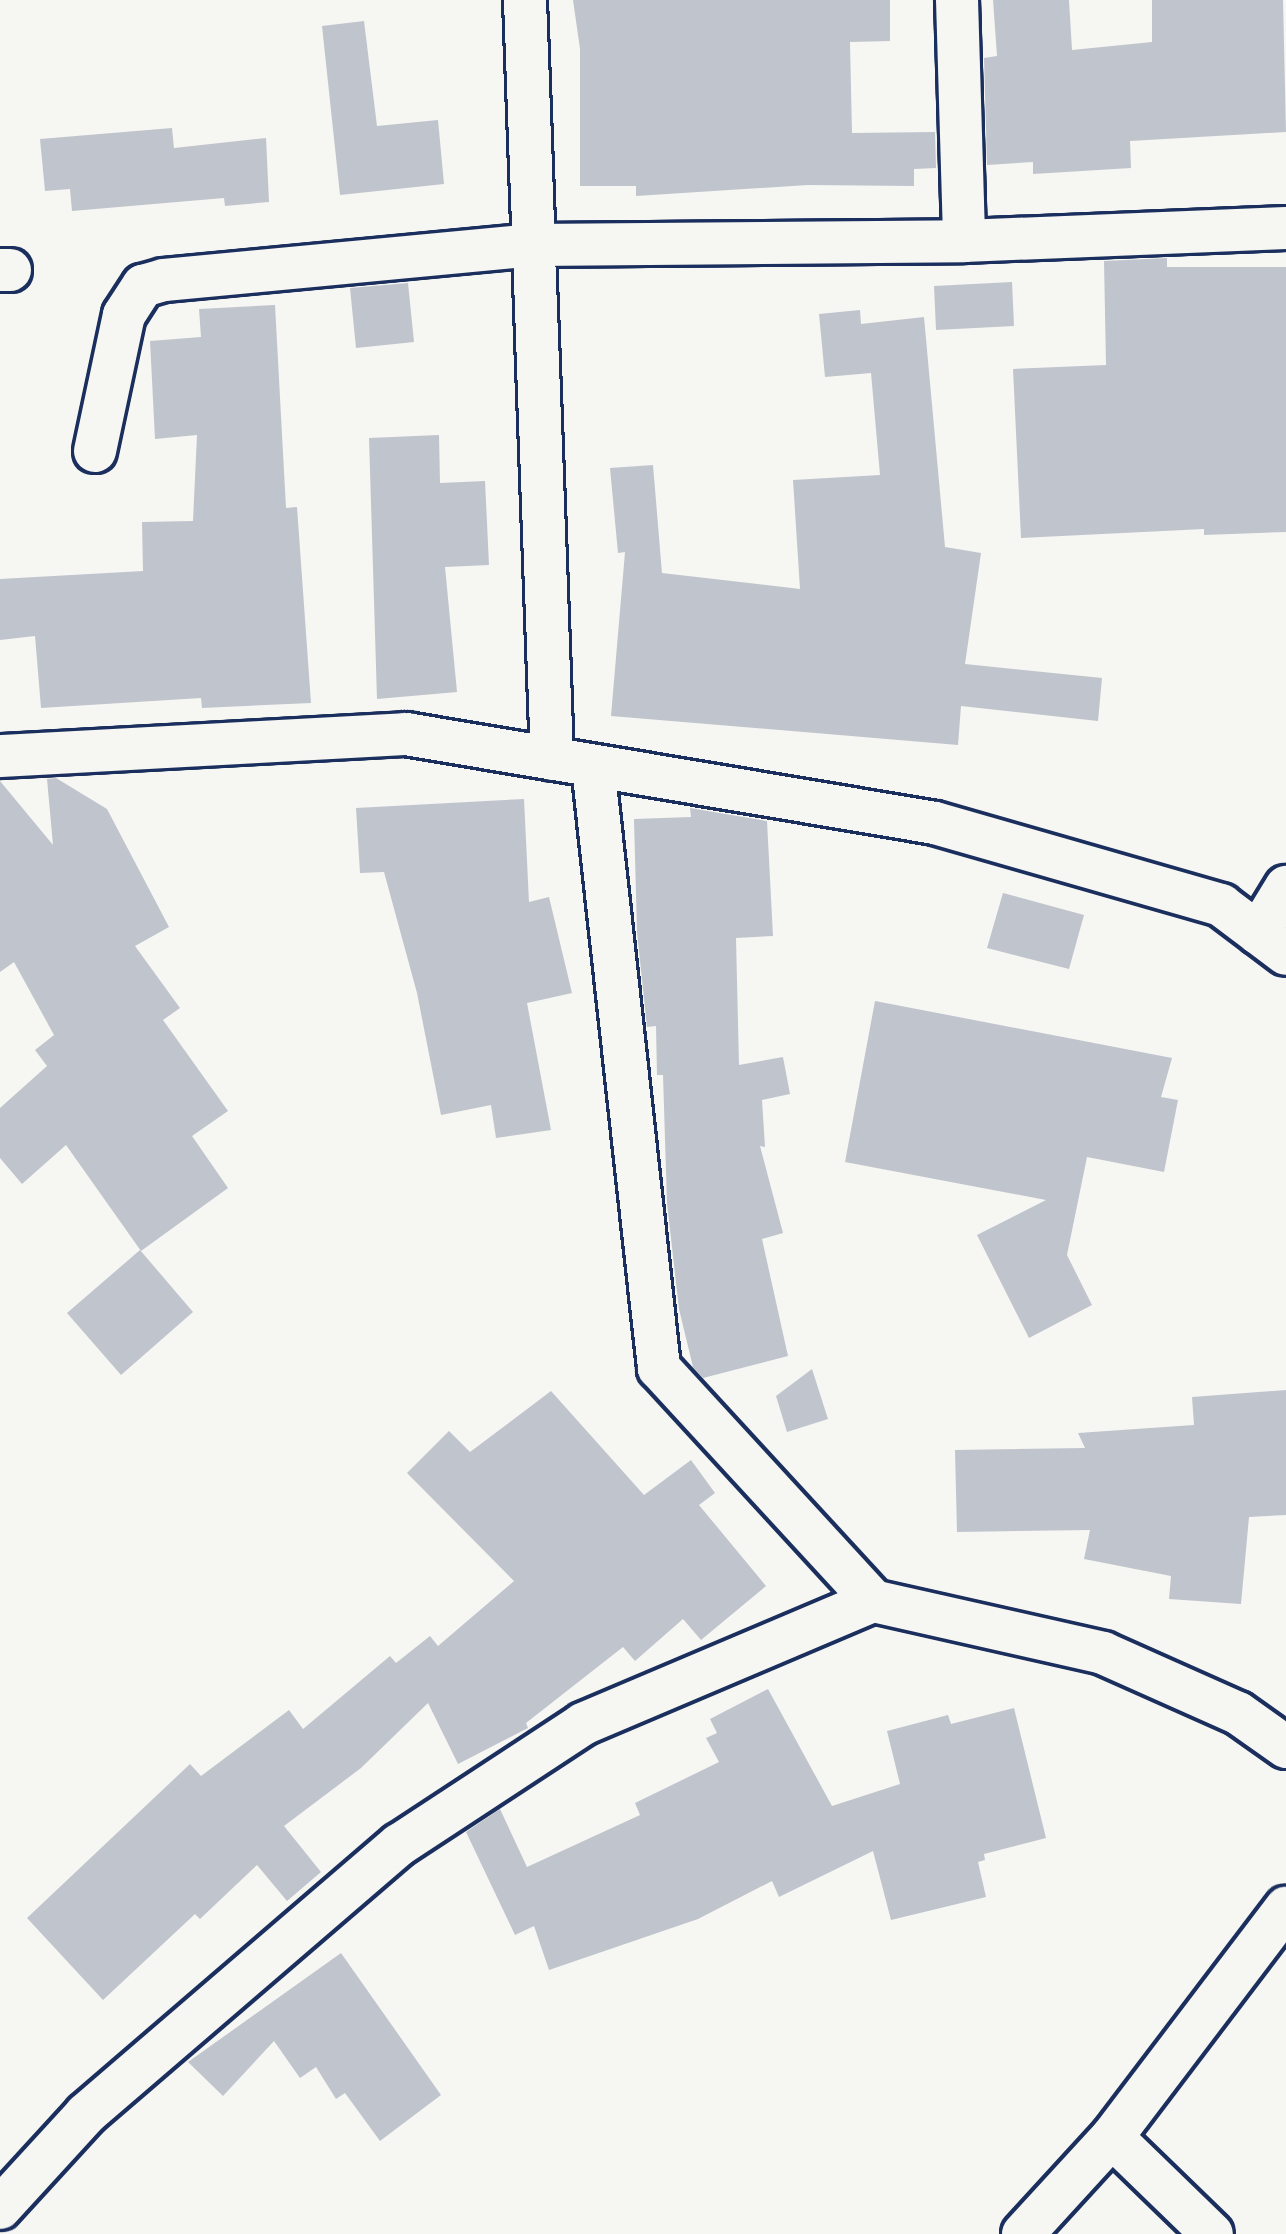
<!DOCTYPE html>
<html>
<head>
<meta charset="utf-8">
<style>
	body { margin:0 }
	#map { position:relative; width:1286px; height:2234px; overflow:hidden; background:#f6f6f2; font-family:Mynerve,sans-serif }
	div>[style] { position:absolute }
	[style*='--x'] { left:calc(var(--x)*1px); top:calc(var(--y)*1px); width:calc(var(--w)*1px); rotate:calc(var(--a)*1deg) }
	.building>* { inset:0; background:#c0c4cd }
	.roads { filter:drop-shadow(3px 0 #1b2f5e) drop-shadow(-3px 0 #1b2f5e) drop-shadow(0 3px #1b2f5e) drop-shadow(0 -3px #1b2f5e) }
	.minor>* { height:42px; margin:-21px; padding:0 21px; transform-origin:21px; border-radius:21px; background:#f6f6f2 }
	span { translate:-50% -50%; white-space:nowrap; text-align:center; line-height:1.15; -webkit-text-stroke:9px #f6f6f2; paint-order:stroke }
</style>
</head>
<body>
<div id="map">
	<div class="building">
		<i style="clip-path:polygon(573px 0,890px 0,890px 41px,850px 42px,852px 133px,935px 132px,936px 168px,914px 169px,914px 186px,808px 185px,636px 196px,636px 186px,580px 186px,580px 49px)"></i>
		<i style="clip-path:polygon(993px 0,1069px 0,1072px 50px,1152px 42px,1152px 0,1283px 0,1286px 132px,1130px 141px,1131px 168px,1033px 174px,1033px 162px,987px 165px,984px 58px,997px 56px)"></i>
		<i style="clip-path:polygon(364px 21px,377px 126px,438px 120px,444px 184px,340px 195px,322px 26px)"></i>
		<i style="clip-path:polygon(172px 128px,174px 148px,266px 138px,269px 202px,225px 206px,224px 198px,72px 211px,70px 189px,45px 191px,40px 139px)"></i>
		<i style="clip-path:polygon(1167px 258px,1167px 267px,1286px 267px,1286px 532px,1204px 535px,1204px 529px,1021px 538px,1013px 369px,1106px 365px,1104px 261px)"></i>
		<i style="clip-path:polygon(1012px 282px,1014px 326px,936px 330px,934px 286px)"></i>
		<i style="clip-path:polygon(408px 283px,414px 342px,356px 348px,350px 288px)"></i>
		<i style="clip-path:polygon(275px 305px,286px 508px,297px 507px,311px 703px,202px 708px,201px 698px,41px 708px,35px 636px,0 640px,0 579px,143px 571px,142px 522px,193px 521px,197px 435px,155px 439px,150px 341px,201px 337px,199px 309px)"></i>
		<i style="clip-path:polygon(860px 310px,861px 324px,924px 317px,945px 547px,981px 553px,965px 664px,1102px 678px,1098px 721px,961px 706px,958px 745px,611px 716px,625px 552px,618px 553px,610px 468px,653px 465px,662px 573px,800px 589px,793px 480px,880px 475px,871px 373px,825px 377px,819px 314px)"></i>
		<i style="clip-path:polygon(439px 435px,440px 483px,485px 481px,489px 565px,445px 567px,457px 692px,377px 699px,369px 438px)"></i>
		<i style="clip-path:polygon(56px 778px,107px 809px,169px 927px,135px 946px,180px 1008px,163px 1020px,228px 1111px,192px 1136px,228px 1188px,141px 1251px,66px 1145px,22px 1184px,0 1158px,0 1108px,47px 1066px,35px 1050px,54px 1035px,14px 962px,0 972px,0 781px,53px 845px,47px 779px)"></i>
		<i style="clip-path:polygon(524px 799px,529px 902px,549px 897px,572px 993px,527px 1003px,551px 1130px,496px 1138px,491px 1105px,441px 1115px,417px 993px,384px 872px,360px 873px,356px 808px)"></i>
		<i style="clip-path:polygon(690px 808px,767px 821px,773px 936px,736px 938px,739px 1065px,783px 1057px,790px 1094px,762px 1100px,765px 1147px,760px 1146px,783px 1233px,762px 1239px,788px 1356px,703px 1378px,693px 1367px,679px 1309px,667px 1203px,663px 1075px,657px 1075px,656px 1026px,647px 1027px,637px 932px,634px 819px,691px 817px)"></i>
		<i style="clip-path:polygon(1003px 893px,1084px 915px,1069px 969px,987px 948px)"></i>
		<i style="clip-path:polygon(875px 1001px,1172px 1058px,1161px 1097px,1178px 1100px,1164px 1172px,1087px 1157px,1067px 1255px,1092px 1305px,1029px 1338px,977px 1235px,1046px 1200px,845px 1162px)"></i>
		<i style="clip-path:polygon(140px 1250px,193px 1312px,121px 1375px,67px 1313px)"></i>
		<i style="clip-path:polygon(812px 1369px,828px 1419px,787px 1432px,776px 1396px)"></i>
		<i style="clip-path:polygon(1286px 1390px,1286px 1515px,1249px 1517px,1241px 1604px,1169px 1599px,1171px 1576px,1084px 1559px,1090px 1530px,957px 1532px,955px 1450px,1085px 1448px,1078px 1433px,1194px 1425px,1192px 1397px)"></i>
		<i style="clip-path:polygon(551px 1391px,644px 1495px,691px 1460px,715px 1493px,699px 1505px,766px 1586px,701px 1640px,683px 1619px,635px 1661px,623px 1647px,526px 1723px,528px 1728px,458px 1764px,428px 1703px,361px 1768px,284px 1826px,321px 1872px,287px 1901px,257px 1865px,200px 1919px,195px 1914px,103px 2000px,27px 1918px,190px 1764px,201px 1776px,289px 1710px,303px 1729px,390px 1656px,396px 1663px,430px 1636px,438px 1646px,514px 1581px,407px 1473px,449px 1431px,470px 1452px)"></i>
		<i style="clip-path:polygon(768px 1689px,832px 1806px,900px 1784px,887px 1731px,948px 1715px,951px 1724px,1014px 1708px,1046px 1838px,984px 1854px,985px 1860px,978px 1862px,986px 1897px,891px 1920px,873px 1851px,779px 1897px,772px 1881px,698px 1919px,549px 1970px,534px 1926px,515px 1935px,466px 1832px,500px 1809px,527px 1867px,640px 1815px,635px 1803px,719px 1762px,706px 1738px,717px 1733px,710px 1719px)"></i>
		<i style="clip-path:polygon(341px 1953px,441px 2095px,380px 2141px,345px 2093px,336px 2099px,316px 2067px,300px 2078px,274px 2041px,223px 2096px,188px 2062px)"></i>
	</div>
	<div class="roads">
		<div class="minor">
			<i style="--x:525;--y:0;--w:759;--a:87.96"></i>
			<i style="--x:957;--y:0;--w:241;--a:88.3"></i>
			<i style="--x:0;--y:270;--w:10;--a:0"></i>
			<i style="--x:95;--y:451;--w:139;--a:-78"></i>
			<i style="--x:124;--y:315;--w:35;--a:-57"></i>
			<i style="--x:143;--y:286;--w:22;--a:-16"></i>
			<i style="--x:164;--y:280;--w:372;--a:-5.4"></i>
			<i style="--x:534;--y:245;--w:430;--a:-0.5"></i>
			<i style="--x:964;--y:241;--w:322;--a:-2.3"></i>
			<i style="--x:0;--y:756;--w:407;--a:-3.1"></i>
			<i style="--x:406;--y:734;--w:536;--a:9.55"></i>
			<i style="--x:935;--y:823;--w:298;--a:16"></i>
			<i style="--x:1221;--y:905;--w:81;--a:37"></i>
			<i style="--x:593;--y:766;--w:606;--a:83.74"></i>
			<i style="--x:659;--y:1368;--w:316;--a:47.4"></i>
			<i style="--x:873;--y:1601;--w:236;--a:12.7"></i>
			<i style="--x:1103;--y:1653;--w:148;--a:24"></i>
			<i style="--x:1238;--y:1713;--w:59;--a:35.3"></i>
			<i style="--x:1258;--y:933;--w:54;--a:-58.7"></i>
			<i style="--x:1112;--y:2137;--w:139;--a:44.1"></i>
			<i style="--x:0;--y:2208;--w:127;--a:-47.5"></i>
			<i style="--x:86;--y:2114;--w:413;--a:-40.7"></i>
			<i style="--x:399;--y:1845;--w:220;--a:-33.3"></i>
			<i style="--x:583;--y:1724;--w:315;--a:-23"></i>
			<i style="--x:1023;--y:2234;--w:132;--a:-47.5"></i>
			<i style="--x:1112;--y:2137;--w:288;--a:-52.8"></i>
		</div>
	</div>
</div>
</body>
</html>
